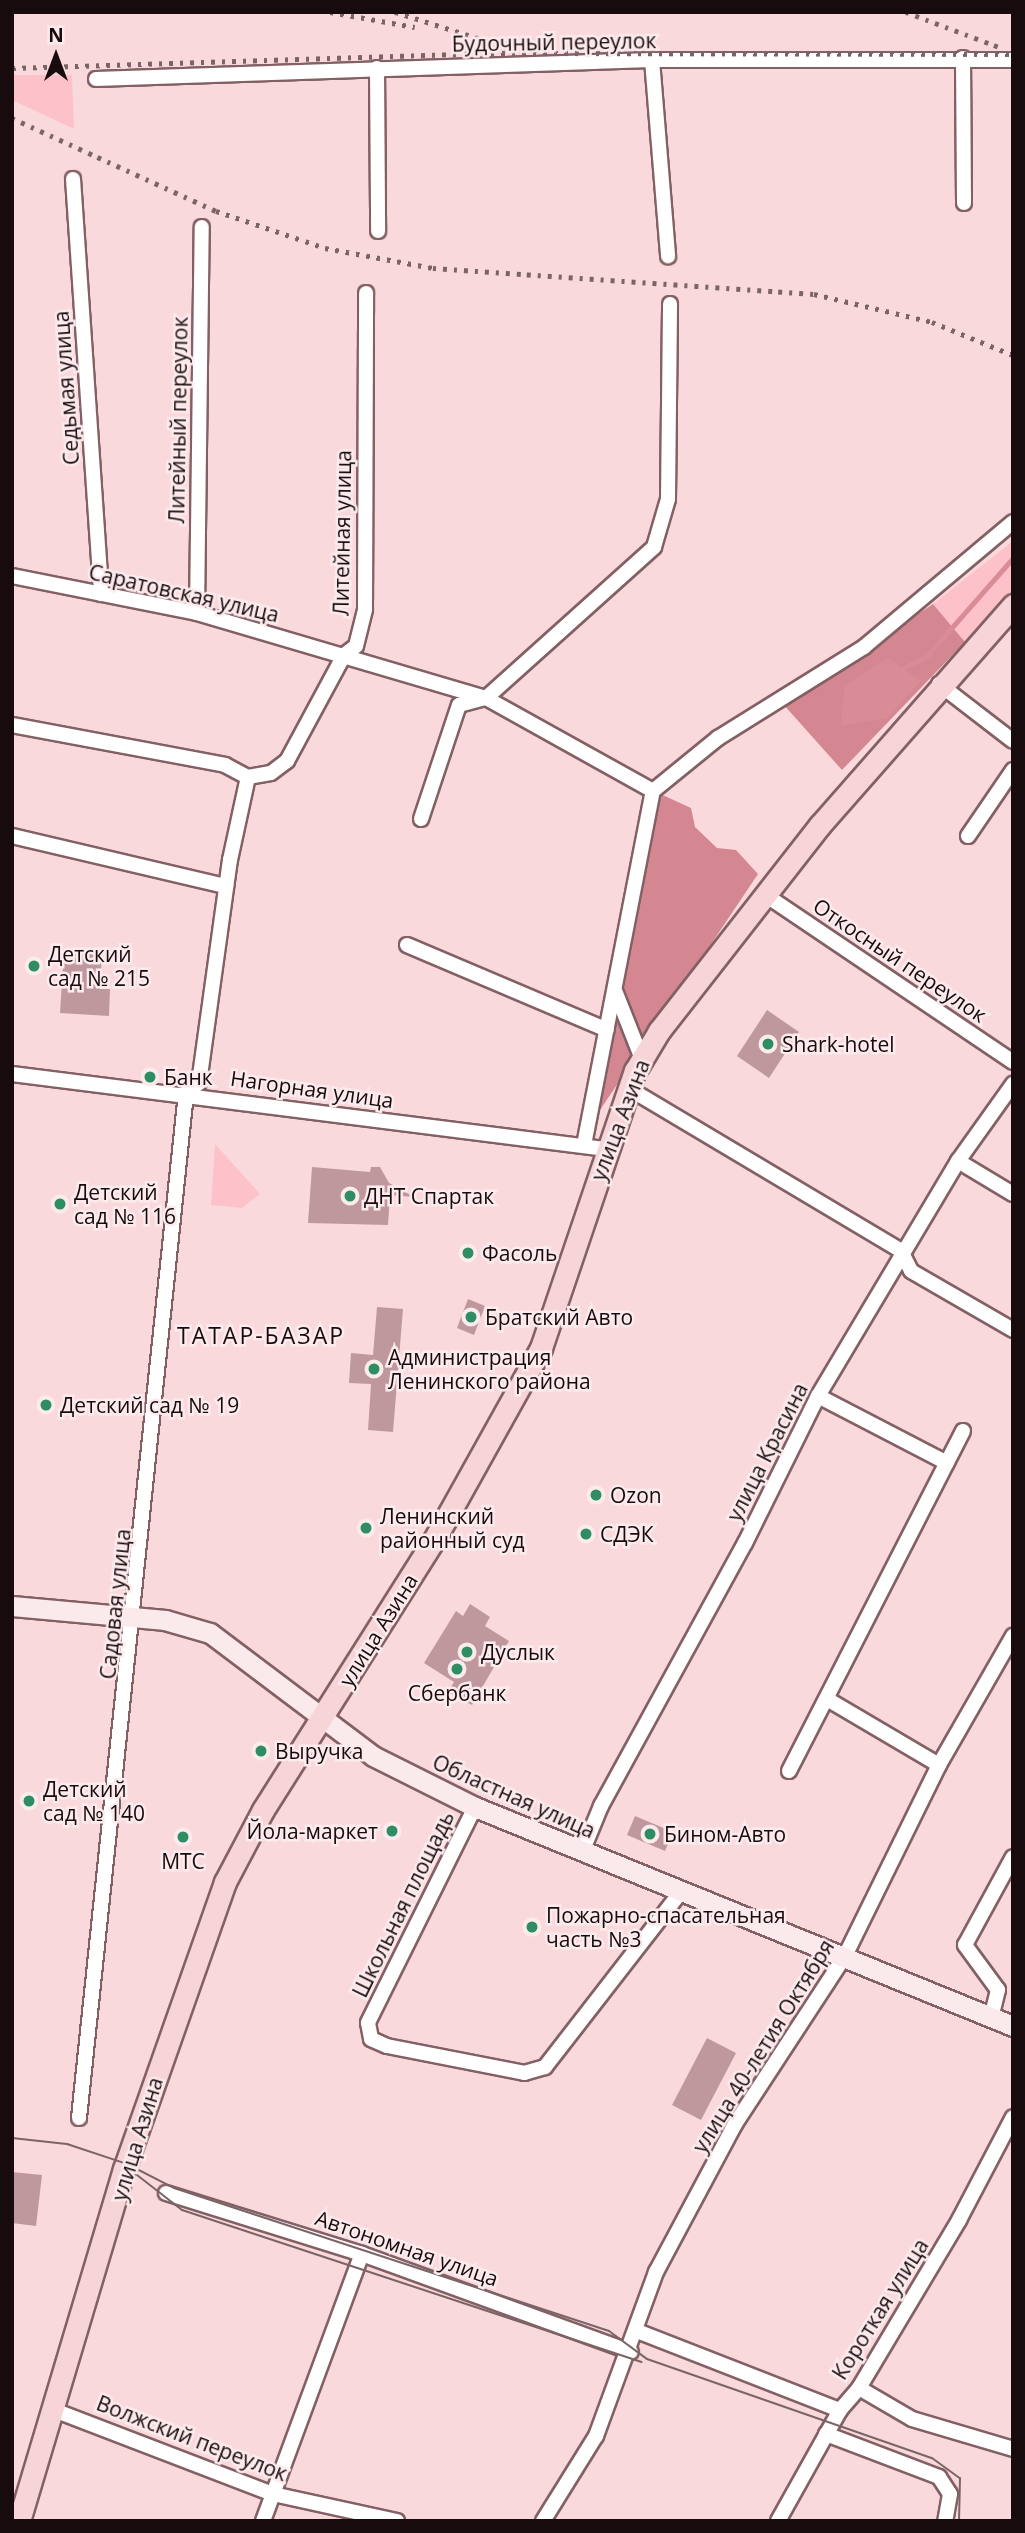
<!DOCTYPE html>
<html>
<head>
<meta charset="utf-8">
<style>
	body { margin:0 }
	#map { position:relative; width:1025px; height:2533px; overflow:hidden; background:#fad9dc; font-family:"Open Sans",sans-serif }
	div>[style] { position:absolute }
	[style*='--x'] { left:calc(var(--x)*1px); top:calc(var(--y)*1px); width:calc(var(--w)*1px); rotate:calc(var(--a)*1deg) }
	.green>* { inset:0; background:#fdc2c9 }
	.forest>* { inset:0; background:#d48791 }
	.water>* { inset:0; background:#da8c96 }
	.stream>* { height:4.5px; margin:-2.25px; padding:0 2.25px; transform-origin:2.25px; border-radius:2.25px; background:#da8c96 }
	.building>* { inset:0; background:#bf989d }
	.roads { filter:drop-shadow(2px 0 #836064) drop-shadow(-2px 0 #836064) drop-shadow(0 2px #836064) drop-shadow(0 -2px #836064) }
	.street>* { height:14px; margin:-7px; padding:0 7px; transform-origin:7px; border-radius:7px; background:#fff }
	.secondary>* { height:19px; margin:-9.5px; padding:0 9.5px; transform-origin:9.5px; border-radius:9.5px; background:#fbeaec }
	.primary>* { height:21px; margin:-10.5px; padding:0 10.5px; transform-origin:10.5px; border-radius:10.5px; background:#f7d4d8 }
	.tram>* { height:2px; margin:-1px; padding:0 1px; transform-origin:1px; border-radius:1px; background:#7a6467 }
	.rail>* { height:4.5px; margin-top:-2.25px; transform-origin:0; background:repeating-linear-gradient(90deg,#7a6467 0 3.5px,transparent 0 10.5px) }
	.dots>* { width:19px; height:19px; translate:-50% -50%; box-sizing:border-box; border:4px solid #fcebed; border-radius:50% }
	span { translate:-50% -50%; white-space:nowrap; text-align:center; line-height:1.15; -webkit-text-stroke:5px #fcebed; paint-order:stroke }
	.street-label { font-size:21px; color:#180b0d }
	.poi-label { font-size:21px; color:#180b0d }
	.left { translate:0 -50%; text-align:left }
	.right { translate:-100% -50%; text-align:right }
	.neighbourhood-label { font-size:23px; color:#180b0d; letter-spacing:2px }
	.frame { position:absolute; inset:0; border:14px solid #180b0d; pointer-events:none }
	.north { position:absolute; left:21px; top:21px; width:70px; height:70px; -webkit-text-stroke:5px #fcebed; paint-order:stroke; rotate:0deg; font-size:19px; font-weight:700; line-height:28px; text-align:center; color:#180b0d }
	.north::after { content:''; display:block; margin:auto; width:24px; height:32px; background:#180b0d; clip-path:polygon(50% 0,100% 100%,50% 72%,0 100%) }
</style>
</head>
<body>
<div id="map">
	<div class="green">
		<i style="clip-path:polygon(12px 75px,72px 75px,74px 129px,12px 100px)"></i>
		<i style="clip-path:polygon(1013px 541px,1013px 591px,965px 642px,933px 604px)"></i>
		<i style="clip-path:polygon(215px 1144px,260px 1194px,242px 1208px,211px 1205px)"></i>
	</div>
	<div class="forest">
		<i style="clip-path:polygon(933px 604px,965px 642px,842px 770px,783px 704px)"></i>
		<i style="clip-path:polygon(656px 792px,691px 808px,695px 827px,717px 848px,736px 850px,758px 874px,594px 1119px)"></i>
	</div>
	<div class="water">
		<i style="clip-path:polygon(888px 658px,921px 681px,887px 718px,841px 726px,844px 686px)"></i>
	</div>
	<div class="stream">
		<i style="--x:903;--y:668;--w:25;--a:-26"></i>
		<i style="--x:926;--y:657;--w:132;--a:-48.7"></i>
	</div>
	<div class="building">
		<i style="clip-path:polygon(64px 950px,102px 953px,100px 989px,110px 989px,109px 1016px,60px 1013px)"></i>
		<i style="clip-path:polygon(767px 1010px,799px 1032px,769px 1078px,737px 1056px)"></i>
		<i style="clip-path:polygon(312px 1167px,370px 1172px,371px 1167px,380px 1167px,389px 1183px,414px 1197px,390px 1195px,388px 1225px,308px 1223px)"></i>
		<i style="clip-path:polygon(468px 1299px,485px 1306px,474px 1335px,457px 1328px)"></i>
		<i style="clip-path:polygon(377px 1307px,403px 1309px,393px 1432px,368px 1430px,371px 1384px,349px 1383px,351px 1353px,373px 1355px)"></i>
		<i style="clip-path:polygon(470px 1604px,490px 1617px,485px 1626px,509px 1641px,472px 1705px,448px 1692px,454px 1682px,424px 1663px,456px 1611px,463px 1616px)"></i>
		<i style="clip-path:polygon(635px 1816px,673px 1832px,665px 1851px,627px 1835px)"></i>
		<i style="clip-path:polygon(707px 2038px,736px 2053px,701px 2120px,672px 2105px)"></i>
		<i style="clip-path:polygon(12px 2172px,42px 2175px,36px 2226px,12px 2223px)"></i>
	</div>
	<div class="roads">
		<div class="street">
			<i style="--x:963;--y:58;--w:145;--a:89.6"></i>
			<i style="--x:652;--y:60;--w:197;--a:85.3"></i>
			<i style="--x:377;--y:68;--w:163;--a:89.6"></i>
			<i style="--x:96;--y:79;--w:556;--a:-1.96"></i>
			<i style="--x:652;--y:60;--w:361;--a:0"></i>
			<i style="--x:73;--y:179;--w:416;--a:86.1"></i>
			<i style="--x:12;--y:576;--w:189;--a:11.3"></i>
			<i style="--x:197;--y:613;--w:301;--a:16.4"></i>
			<i style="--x:486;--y:698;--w:191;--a:29.1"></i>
			<i style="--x:197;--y:613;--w:386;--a:-89.3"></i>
			<i style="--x:939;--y:684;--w:93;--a:37.6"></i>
			<i style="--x:12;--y:725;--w:217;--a:10.6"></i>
			<i style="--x:225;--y:765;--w:26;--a:28"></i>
			<i style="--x:421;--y:819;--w:120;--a:-71.6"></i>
			<i style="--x:459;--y:705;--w:28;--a:-15"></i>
			<i style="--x:486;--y:698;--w:226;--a:-41.9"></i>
			<i style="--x:654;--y:547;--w:50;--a:-73.7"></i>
			<i style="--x:668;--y:499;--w:195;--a:-89.4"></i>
			<i style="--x:12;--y:836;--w:220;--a:13.2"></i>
			<i style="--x:968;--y:836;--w:80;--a:-55.7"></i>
			<i style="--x:764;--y:894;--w:300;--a:34"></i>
			<i style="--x:407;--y:945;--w:217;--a:23"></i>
			<i style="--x:616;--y:993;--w:71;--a:68.5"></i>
			<i style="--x:12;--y:1074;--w:599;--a:7.2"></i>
			<i style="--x:628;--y:1088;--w:318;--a:30.8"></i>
			<i style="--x:901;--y:1251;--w:22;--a:63"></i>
			<i style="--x:911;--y:1271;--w:118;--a:30"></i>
			<i style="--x:186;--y:1093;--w:16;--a:-38"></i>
			<i style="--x:199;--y:1083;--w:225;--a:-82.1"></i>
			<i style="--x:230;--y:860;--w:85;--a:-77.8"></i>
			<i style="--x:248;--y:777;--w:23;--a:-10"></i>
			<i style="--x:271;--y:773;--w:20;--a:-37"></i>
			<i style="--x:287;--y:761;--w:120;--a:-61.7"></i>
			<i style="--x:344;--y:655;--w:15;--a:-37"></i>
			<i style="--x:356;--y:646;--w:38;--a:-76"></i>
			<i style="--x:365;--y:609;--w:316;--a:-89.8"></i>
			<i style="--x:584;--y:1145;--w:361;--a:-79"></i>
			<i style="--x:653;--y:791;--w:84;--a:-39.2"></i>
			<i style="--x:718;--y:738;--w:172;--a:-31.9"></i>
			<i style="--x:864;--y:647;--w:194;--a:-40"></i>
			<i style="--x:958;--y:1161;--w:64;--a:31"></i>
			<i style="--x:818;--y:1396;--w:145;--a:27.4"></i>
			<i style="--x:827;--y:1699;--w:130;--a:30.5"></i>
			<i style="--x:789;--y:1771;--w:382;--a:-62.9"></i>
			<i style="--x:475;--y:1807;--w:241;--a:116.4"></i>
			<i style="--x:368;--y:2023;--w:16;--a:79"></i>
			<i style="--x:371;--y:2039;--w:17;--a:24"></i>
			<i style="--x:387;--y:2046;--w:140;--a:11.1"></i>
			<i style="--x:524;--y:2073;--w:22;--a:-16"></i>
			<i style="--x:545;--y:2067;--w:220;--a:-52.2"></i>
			<i style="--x:582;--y:1852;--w:50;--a:-67.6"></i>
			<i style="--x:601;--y:1806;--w:300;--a:-61.3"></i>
			<i style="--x:745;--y:1543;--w:164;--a:-63.6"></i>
			<i style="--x:818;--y:1396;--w:274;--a:-59.2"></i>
			<i style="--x:958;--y:1161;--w:95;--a:-54.5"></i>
			<i style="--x:991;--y:2018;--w:29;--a:-76"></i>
			<i style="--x:998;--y:1990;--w:56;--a:-126.3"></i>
			<i style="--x:965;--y:1945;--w:100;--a:-61.4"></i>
			<i style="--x:79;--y:2118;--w:1031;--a:-84.04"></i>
			<i style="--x:166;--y:2193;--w:205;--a:17.3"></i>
			<i style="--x:362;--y:2254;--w:286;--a:20"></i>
			<i style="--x:637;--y:2331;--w:218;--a:21.3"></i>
			<i style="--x:859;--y:2388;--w:61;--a:30.3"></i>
			<i style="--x:912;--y:2419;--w:105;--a:16.5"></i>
			<i style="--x:54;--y:2410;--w:235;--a:21"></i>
			<i style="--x:273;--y:2494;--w:127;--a:12.3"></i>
			<i style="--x:826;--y:2434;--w:121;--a:20.8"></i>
			<i style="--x:939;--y:2477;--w:20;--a:57"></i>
			<i style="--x:950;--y:2494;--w:27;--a:100"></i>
			<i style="--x:263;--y:2521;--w:285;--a:-69.7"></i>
			<i style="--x:543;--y:2521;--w:100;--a:-58.1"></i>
			<i style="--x:596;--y:2436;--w:175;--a:-69.9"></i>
			<i style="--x:656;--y:2272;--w:168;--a:-61.9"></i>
			<i style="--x:735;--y:2124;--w:201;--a:-56.8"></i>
			<i style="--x:845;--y:1956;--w:213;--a:-63.8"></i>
			<i style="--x:939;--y:1765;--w:149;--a:-60.2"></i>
			<i style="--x:778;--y:2521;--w:127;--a:-60.8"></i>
			<i style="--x:840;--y:2410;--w:29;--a:-49"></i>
			<i style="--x:859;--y:2388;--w:196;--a:-59.2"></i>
			<i style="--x:959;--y:2220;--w:116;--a:-62.3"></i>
		</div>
		<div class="secondary">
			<i style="--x:12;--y:1606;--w:154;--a:5.2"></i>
			<i style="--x:165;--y:1620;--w:47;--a:16.1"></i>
			<i style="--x:210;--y:1633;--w:204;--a:37"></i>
			<i style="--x:373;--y:1756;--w:114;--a:26.6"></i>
			<i style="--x:475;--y:1807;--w:581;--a:22.15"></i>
		</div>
		<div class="primary">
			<i style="--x:19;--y:2521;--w:367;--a:-73.4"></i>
			<i style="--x:124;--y:2169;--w:304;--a:-70.6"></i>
			<i style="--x:225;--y:1882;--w:81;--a:-62.2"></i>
			<i style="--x:263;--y:1810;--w:328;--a:-57.7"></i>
			<i style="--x:438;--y:1533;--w:212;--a:-60.9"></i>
			<i style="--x:541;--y:1348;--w:293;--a:-71.3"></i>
			<i style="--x:635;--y:1071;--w:47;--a:-59"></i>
			<i style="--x:659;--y:1031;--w:261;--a:-52"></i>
			<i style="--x:820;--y:825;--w:293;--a:-48.7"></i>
		</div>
	</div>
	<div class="tram">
		<i style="--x:12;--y:2138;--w:55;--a:6.2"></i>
		<i style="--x:67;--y:2144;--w:63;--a:18.4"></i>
		<i style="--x:127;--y:2164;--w:53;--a:27.1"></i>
		<i style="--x:174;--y:2188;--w:458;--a:18.2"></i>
		<i style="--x:609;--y:2331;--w:47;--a:36.4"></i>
		<i style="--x:647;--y:2359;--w:302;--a:19.2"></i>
		<i style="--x:932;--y:2458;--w:34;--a:36"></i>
		<i style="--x:960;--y:2478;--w:43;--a:91.3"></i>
		<i style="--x:137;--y:2175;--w:57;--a:37.9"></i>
		<i style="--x:182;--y:2210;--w:484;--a:18.3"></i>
	</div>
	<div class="rail">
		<i style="--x:330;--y:12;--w:86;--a:10"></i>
		<i style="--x:395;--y:12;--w:116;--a:17.5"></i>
		<i style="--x:906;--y:12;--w:103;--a:20.6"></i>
		<i style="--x:12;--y:68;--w:479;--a:-1.8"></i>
		<i style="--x:491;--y:53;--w:522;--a:0.11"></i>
		<i style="--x:12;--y:118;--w:224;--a:24.5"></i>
		<i style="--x:216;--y:211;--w:115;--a:18.7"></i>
		<i style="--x:325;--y:248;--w:110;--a:10.5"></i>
		<i style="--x:433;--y:268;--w:382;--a:3.9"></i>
		<i style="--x:814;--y:294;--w:121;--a:13.3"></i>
		<i style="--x:932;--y:322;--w:87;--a:22.2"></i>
	</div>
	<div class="dots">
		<i style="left:34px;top:966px;background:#2f8d64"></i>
		<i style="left:768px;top:1044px;background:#2f8d64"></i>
		<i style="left:150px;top:1077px;background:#2f8d64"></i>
		<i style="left:350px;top:1196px;background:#2f8d64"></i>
		<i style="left:60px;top:1204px;background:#2f8d64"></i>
		<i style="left:468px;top:1253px;background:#2f8d64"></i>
		<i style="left:471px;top:1317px;background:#2f8d64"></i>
		<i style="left:374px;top:1369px;background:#2f8d64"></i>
		<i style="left:46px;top:1405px;background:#2f8d64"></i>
		<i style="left:596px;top:1495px;background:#2f8d64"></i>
		<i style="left:366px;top:1528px;background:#2f8d64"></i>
		<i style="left:586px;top:1534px;background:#2f8d64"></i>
		<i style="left:467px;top:1652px;background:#2f8d64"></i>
		<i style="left:457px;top:1669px;background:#2f8d64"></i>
		<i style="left:261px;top:1751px;background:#2f8d64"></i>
		<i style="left:29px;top:1801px;background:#2f8d64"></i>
		<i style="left:392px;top:1831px;background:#2f8d64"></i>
		<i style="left:650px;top:1834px;background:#2f8d64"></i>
		<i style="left:183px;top:1837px;background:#2f8d64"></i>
		<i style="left:532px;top:1927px;background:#2f8d64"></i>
	</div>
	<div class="street-label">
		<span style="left:554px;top:42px;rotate:-1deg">Будочный переулок</span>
		<span style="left:66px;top:388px;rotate:-94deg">Седьмая улица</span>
		<span style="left:178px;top:420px;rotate:-89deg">Литейный переулок</span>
		<span style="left:342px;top:533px;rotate:-89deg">Литейная улица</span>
		<span style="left:184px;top:593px;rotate:13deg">Саратовская улица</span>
		<span style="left:900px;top:960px;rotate:34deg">Откосный переулок</span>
		<span style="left:312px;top:1089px;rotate:8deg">Нагорная улица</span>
		<span style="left:620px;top:1120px;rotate:-69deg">улица Азина</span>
		<span style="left:767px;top:1452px;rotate:-63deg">улица Красина</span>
		<span style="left:115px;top:1604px;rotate:-84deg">Садовая улица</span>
		<span style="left:378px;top:1630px;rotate:-58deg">улица Азина</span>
		<span style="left:514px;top:1796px;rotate:24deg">Областная улица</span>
		<span style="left:403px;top:1904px;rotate:-64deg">Школьная площадь</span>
		<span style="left:763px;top:2046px;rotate:-58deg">улица 40-летия Октября</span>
		<span style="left:137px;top:2139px;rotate:-73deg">улица Азина</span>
		<span style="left:407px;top:2248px;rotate:19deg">Автономная улица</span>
		<span style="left:880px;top:2309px;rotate:-58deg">Короткая улица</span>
		<span style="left:192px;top:2438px;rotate:21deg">Волжский переулок</span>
	</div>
	<div class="poi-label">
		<span class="left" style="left:48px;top:966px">Детский<br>сад № 215</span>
		<span class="left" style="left:782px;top:1044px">Shark-hotel</span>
		<span class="left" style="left:164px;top:1077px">Банк</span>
		<span class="left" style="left:74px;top:1204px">Детский<br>сад № 116</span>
		<span class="left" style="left:364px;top:1196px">ДНТ Спартак</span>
		<span class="left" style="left:482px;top:1253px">Фасоль</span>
		<span class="left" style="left:485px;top:1317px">Братский Авто</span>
		<span class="left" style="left:388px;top:1369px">Администрация<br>Ленинского района</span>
		<span class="left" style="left:60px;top:1405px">Детский сад № 19</span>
		<span class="left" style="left:610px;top:1495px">Ozon</span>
		<span class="left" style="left:380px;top:1528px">Ленинский<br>районный суд</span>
		<span class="left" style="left:600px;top:1534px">СДЭК</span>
		<span class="left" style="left:481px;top:1652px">Дуслык</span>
		<span style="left:457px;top:1693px">Сбербанк</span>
		<span class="left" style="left:275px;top:1751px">Выручка</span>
		<span class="left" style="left:43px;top:1801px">Детский<br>сад № 140</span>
		<span class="right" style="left:378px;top:1831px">Йола-маркет</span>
		<span class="left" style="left:664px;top:1834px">Бином-Авто</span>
		<span style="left:183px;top:1861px">МТС</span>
		<span class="left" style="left:546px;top:1927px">Пожарно-спасательная<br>часть №3</span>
	</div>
	<div class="neighbourhood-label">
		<span style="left:261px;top:1335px">ТАТАР-БАЗАР</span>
	</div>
	<div class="frame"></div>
	<div class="north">N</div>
</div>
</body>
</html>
